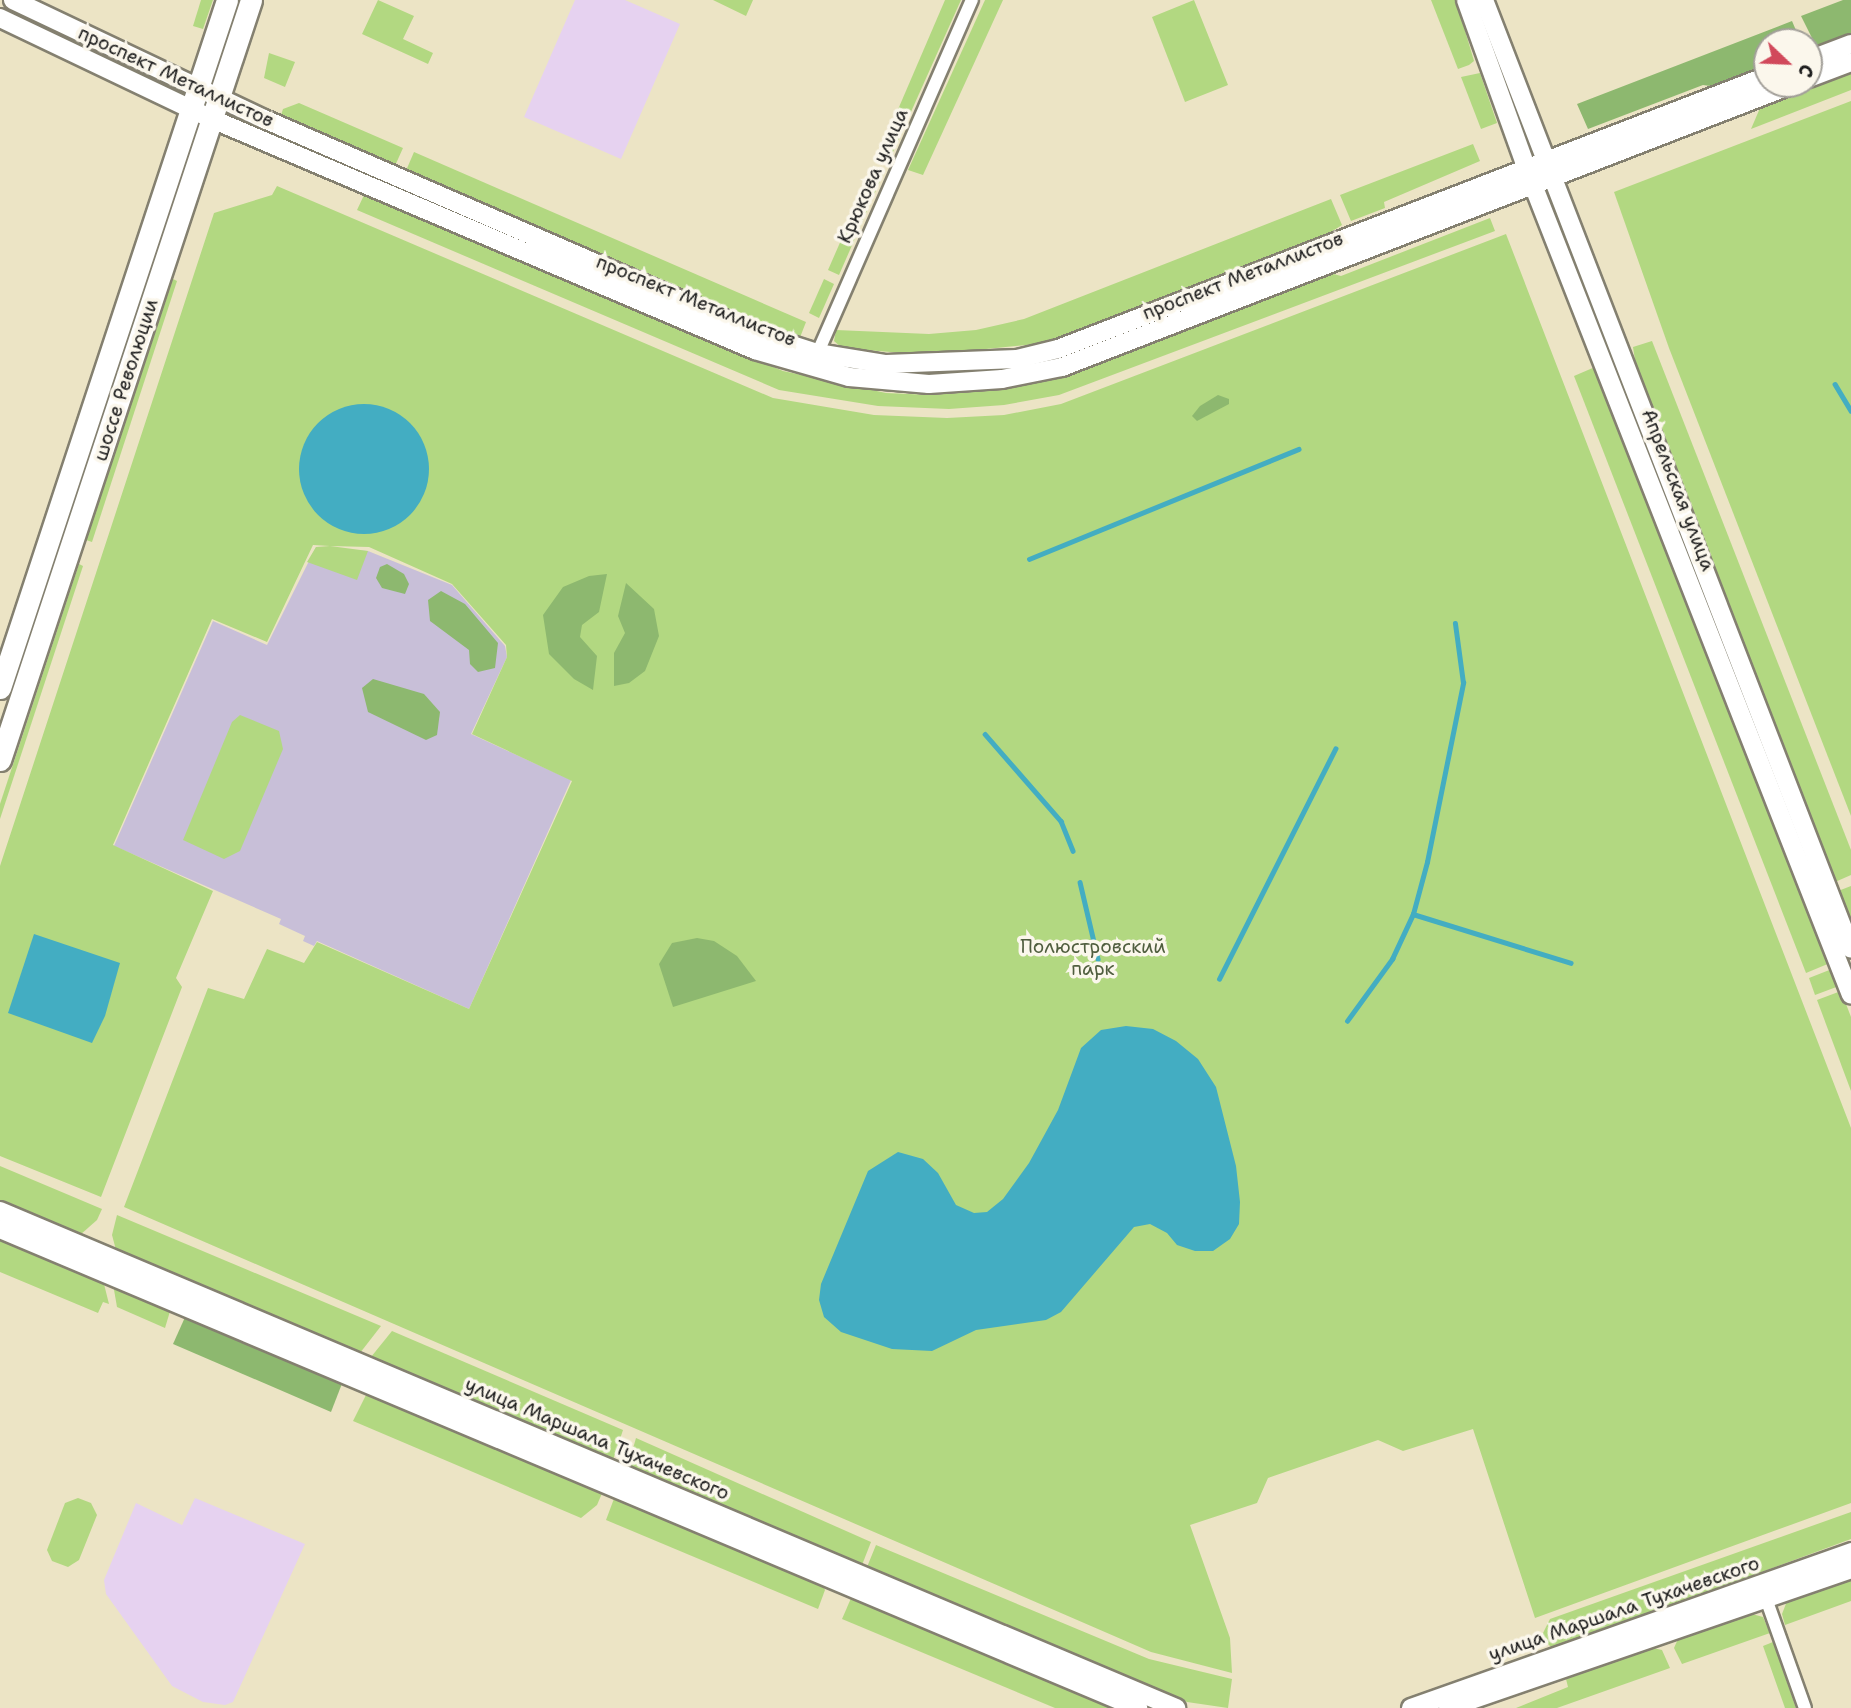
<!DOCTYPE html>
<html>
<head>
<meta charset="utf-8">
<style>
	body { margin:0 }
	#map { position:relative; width:1851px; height:1708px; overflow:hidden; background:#ece4c5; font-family:"Shantell Sans",sans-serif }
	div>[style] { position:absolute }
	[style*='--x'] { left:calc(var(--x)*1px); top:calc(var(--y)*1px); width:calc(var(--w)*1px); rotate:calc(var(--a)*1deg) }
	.built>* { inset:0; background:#e6d2f0 }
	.industrial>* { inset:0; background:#c8bfd8 }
	.green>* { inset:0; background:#b2d881 }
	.forest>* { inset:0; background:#8db86f }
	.water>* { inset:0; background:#43adc2 }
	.round { border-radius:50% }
	.stream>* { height:4.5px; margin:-2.25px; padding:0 2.25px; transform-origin:2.25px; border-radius:2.25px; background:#43adc2 }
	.roads { filter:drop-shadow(2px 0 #848070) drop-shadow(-2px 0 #848070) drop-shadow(0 2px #848070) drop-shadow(0 -2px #848070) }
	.street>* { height:12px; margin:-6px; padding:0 6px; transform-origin:6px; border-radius:6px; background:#fff }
	.secondary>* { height:18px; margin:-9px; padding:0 9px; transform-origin:9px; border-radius:9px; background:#fff }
	.primary>* { height:21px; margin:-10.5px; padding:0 10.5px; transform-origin:10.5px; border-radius:10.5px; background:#fff }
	span { translate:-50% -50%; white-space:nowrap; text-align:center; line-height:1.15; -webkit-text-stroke:7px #fbf7ec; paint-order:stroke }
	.street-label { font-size:19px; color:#1c1c1c }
	.park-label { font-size:19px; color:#505e3f }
	.north { position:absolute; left:1753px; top:28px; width:70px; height:70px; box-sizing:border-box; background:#fbf7ec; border:2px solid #a29f99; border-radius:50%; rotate:113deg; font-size:19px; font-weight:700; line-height:28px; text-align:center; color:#1c1c1c }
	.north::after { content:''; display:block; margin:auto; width:24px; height:32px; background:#d1495b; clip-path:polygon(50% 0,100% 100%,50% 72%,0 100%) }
</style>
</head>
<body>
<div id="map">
	<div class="built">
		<i style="clip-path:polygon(575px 0,625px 0,680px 24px,621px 159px,524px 117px)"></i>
		<i style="clip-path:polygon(195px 1498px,305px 1544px,233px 1702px,225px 1705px,203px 1702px,172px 1686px,106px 1594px,104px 1580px,136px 1503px,182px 1525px)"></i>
	</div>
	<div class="industrial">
		<i style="clip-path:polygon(316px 547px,368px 551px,452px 585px,505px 646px,507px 657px,471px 734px,571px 780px,469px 1009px,317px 941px,314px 946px,303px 941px,305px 936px,279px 924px,281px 919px,114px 846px,213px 621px,267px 645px)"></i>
	</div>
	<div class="green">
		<i style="clip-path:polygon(201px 0,213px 0,203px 29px,193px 26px)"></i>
		<i style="clip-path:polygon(378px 0,414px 16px,403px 39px,433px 53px,428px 64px,362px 34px)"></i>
		<i style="clip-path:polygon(713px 0,753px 0,746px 16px)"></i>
		<i style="clip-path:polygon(945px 0,961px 0,889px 161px,878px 156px)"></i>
		<i style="clip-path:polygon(985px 0,1003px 0,923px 175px,908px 170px)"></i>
		<i style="clip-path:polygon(1194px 0,1228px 85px,1185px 102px,1152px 17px)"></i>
		<i style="clip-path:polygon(1431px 0,1456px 0,1474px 61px,1469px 65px,1458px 69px)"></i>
		<i style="clip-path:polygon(269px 53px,295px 62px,285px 87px,264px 78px)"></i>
		<i style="clip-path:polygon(1851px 71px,1851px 90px,1751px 129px,1760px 108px)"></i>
		<i style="clip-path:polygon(1480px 73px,1497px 123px,1481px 129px,1461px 77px)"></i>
		<i style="clip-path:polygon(1851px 101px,1851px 816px,1669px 348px,1614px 192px)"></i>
		<i style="clip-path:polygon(299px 103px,403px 148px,394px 168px,386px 160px,281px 115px,283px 109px)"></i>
		<i style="clip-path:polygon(1473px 144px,1480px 161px,1384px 202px,1385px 208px,1351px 221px,1340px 195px)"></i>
		<i style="clip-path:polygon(414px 152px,806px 322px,799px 340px,405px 173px)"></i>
		<i style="clip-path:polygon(873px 167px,884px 172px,839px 275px,828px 270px)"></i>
		<i style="clip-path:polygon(277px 186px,773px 398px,874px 415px,947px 418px,1004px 415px,1061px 404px,1506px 234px,1851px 1128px,1851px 1503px,1535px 1618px,1473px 1429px,1403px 1451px,1378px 1440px,1268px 1478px,1257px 1503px,1190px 1525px,1230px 1638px,1232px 1673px,1151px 1652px,124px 1207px,208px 988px,244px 999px,267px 949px,304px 963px,317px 942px,469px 1009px,572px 781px,472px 734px,507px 657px,506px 645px,452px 584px,369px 547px,330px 546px,368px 551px,357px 580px,307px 562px,316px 547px,330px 546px,313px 545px,267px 642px,212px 619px,113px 845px,213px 891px,176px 978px,182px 987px,101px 1197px,0 1156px,0 866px,214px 213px,272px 195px)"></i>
		<i style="clip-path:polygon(365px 193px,783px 371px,886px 393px,931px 395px,1002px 390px,1064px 376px,1330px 273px,1341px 276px,1490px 218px,1495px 231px,1059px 395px,1004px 405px,949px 409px,878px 406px,779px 390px,357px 210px)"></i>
		<i style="clip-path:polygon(1331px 199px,1342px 225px,1320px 239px,1056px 342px,927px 355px,842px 348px,834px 341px,836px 330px,929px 334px,976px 330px,1024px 319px)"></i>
		<i style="clip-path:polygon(173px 279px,177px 281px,92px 542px,86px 540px)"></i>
		<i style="clip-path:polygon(824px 279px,834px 284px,819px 318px,809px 313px)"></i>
		<i style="clip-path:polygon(1652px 341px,1851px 850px,1851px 875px,1835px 882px,1637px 373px,1633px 347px)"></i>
		<i style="clip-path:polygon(1595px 367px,1611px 397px,1830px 963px,1806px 973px,1574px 376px)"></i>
		<i style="clip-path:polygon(79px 564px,83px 566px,0 819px,0 804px)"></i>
		<i style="clip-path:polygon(240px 715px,279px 731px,283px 749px,240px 851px,224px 859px,183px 840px,232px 722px)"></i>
		<i style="clip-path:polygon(1851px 886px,1851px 926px,1838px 891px)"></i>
		<i style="clip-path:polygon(1832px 969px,1839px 986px,1815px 995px,1809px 978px)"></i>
		<i style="clip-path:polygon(1841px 991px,1851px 1017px,1851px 1091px,1817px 1000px)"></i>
		<i style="clip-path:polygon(0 1166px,102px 1209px,97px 1220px,80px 1235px,0 1201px)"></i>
		<i style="clip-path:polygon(117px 1215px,381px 1326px,360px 1353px,116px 1250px,112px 1235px)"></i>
		<i style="clip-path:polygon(0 1236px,103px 1280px,109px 1304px,103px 1302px,98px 1313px,0 1272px)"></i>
		<i style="clip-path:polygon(113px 1284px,171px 1308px,165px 1328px,117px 1307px)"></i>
		<i style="clip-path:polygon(392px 1331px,623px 1430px,613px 1460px,371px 1357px)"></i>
		<i style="clip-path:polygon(368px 1391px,603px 1491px,597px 1505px,581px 1518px,353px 1421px)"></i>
		<i style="clip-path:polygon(636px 1438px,871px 1542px,862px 1565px,628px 1466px)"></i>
		<i style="clip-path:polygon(615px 1496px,822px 1584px,825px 1590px,818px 1609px,606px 1520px)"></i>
		<i style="clip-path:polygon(78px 1498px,91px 1503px,97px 1515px,79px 1560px,68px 1567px,52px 1561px,47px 1550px,65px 1503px)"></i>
		<i style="clip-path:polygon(1851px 1512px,1851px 1539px,1553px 1649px,1541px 1637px,1550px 1619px)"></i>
		<i style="clip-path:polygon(876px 1545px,1149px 1659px,1232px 1679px,1228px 1708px,1187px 1702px,867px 1567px)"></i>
		<i style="clip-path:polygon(1851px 1578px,1851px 1601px,1785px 1625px,1782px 1614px,1787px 1601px)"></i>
		<i style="clip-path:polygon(852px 1596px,1116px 1708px,1055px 1708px,842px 1619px)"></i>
		<i style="clip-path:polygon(1752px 1614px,1763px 1617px,1770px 1633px,1682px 1664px,1674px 1648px,1678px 1639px)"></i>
		<i style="clip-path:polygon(1773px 1642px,1796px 1708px,1785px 1708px,1763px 1646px)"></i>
		<i style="clip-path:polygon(1653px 1648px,1662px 1650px,1670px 1668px,1557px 1708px,1516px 1708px,1568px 1687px,1566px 1679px)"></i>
	</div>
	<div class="forest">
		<i style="clip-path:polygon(1843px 0,1851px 0,1851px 35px,1817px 48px,1801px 16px)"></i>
		<i style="clip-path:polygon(1792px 21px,1801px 42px,1767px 42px,1767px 68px,1718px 87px,1703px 85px,1588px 129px,1577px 104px)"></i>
		<i style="clip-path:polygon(1218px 395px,1229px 399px,1229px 404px,1197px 421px,1192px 416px,1200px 406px)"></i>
		<i style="clip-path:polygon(387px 564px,404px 574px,409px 584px,405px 594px,382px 588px,376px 578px,380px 567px)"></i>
		<i style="clip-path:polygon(607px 574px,599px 612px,582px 625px,580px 637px,597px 656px,593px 690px,574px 679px,549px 654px,543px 615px,563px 587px,589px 576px)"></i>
		<i style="clip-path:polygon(626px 583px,654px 609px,659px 636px,645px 671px,629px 683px,614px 686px,614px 653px,625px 633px,618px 616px)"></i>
		<i style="clip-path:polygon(441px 591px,465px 604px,498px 643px,495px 668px,478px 672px,470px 664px,469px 650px,430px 621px,428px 600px)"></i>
		<i style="clip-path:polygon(373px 679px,424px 694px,440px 712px,437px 735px,426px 740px,368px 712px,362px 688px)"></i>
		<i style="clip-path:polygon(697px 938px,714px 941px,737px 956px,756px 981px,673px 1007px,659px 964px,672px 943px)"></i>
		<i style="clip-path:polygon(186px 1315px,343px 1381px,331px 1412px,173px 1344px)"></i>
	</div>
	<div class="water">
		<i class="round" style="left:299px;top:404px;width:130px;height:130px"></i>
		<i style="clip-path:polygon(34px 934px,120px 963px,105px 1016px,92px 1043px,8px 1013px)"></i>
		<i style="clip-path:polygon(1126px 1026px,1153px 1029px,1176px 1041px,1198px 1059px,1216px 1087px,1236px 1166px,1240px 1202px,1239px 1224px,1230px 1239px,1213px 1251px,1195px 1251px,1177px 1245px,1167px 1233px,1150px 1224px,1134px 1227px,1061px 1312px,1046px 1320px,976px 1330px,932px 1351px,892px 1349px,841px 1332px,824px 1317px,819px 1300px,821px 1284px,868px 1171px,898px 1152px,923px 1159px,938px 1173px,956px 1205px,974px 1213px,987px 1212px,1003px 1199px,1029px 1163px,1058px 1110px,1081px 1048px,1101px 1030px)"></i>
	</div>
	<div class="stream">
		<i style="--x:1835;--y:384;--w:31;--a:59"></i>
		<i style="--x:1029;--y:559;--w:291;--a:-22.2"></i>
		<i style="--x:985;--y:734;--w:116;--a:48.9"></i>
		<i style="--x:1061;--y:821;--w:32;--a:68"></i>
		<i style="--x:1080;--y:882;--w:79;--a:76.8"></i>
		<i style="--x:1413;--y:914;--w:165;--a:17.2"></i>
		<i style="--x:1219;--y:979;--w:258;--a:-63.2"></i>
		<i style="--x:1347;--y:1021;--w:77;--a:-54"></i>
		<i style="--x:1392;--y:959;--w:50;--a:-65"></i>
		<i style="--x:1413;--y:914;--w:54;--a:-74.9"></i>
		<i style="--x:1427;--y:862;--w:183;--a:-78.6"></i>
		<i style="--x:1463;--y:683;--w:60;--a:-97.7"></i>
	</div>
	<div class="roads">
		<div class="street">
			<i style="--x:815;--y:359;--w:392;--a:-66.4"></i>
			<i style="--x:1764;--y:1593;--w:122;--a:70.4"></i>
		</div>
		<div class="secondary">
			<i style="--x:13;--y:0;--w:278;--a:25.4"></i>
			<i style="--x:264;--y:119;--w:542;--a:23.49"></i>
			<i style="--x:761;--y:335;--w:59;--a:17.8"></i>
			<i style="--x:817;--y:353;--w:70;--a:9.1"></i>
			<i style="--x:886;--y:364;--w:131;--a:-2.2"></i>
			<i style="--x:1017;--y:359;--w:42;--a:-13.7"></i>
			<i style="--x:1058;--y:349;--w:760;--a:-21.06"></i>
			<i style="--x:1466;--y:0;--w:177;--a:70.2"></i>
			<i style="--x:1526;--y:167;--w:889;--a:68.57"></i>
			<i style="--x:1484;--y:0;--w:1017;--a:68.86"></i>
			<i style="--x:0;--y:18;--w:235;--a:25.5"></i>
			<i style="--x:212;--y:119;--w:590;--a:23.05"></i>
			<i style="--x:755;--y:350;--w:98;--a:16"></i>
			<i style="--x:849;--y:377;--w:80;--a:5"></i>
			<i style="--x:929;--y:384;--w:73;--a:-3.9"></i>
			<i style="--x:1002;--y:379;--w:61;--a:-11.3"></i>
			<i style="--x:1062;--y:367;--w:785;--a:-21.14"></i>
			<i style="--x:1809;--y:60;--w:45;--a:-20.9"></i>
			<i style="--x:1809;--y:78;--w:45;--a:-20.9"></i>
			<i style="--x:0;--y:1211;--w:1277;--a:22.91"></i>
			<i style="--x:0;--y:1229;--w:1235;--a:22.83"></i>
			<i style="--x:1411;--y:1708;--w:467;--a:-19.5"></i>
			<i style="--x:1448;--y:1708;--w:426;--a:-19"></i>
		</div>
		<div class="primary">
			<i style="--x:0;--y:688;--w:724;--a:-71.74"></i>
			<i style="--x:0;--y:760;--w:800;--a:-71.72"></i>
		</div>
	</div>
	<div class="street-label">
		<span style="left:176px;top:77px;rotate:25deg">проспект Металлистов</span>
		<span style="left:873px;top:176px;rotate:-66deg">Крюкова улица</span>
		<span style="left:1243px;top:276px;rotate:-21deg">проспект Металлистов</span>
		<span style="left:696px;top:301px;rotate:22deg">проспект Металлистов</span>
		<span style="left:126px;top:380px;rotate:-72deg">шоссе Революции</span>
		<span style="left:1678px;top:490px;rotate:69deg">Апрельская улица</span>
		<span style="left:597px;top:1439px;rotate:23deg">улица Маршала Тухачевского</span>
		<span style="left:1624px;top:1609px;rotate:-19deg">улица Маршала Тухачевского</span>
	</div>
	<div class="park-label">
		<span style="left:1093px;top:958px">Полюстровский<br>парк</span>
	</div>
	<div class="north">С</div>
</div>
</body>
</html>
